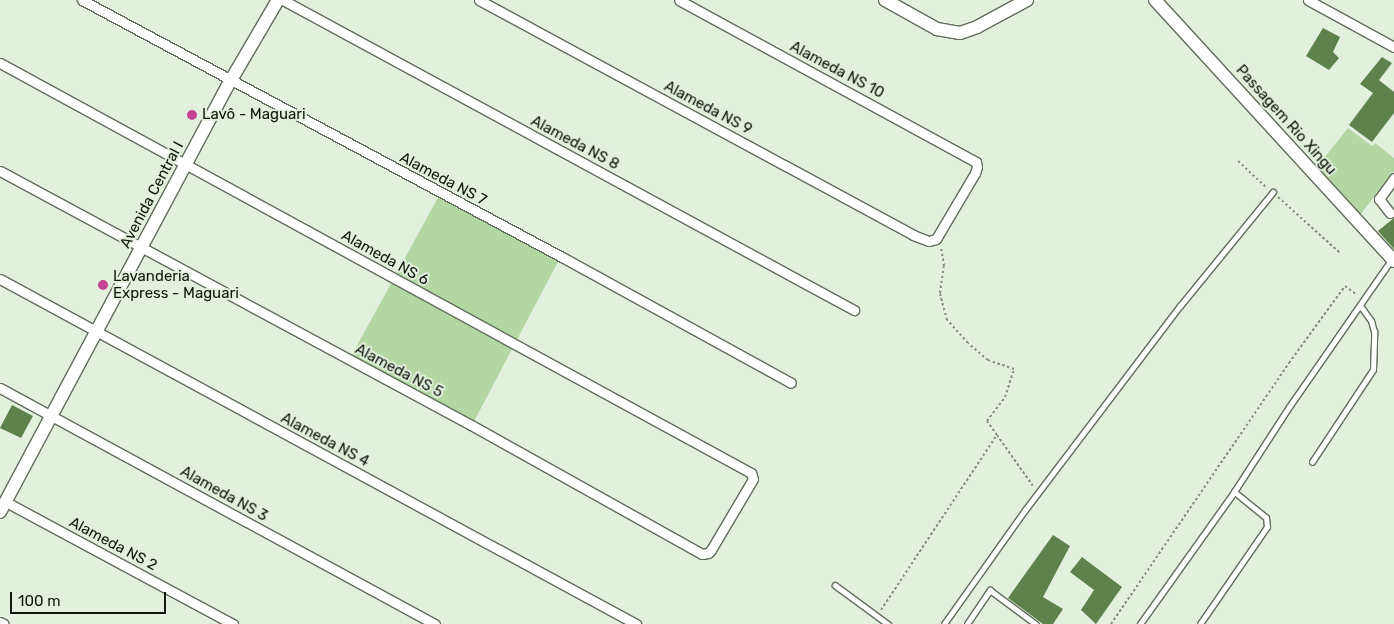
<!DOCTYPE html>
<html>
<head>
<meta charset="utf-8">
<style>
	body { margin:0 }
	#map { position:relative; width:1394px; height:624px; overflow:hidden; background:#e3f0de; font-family:Rubik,sans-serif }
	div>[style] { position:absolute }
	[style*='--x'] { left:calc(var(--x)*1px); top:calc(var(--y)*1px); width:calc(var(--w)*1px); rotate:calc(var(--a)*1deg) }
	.green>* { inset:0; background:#b3d7a3 }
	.building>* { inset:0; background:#5d824b }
	.path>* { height:2px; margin-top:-1px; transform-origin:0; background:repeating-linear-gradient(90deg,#868f82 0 2.5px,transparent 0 5px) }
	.roads { filter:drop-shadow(1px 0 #626d5d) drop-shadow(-1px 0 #626d5d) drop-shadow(0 1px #626d5d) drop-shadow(0 -1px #626d5d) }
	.service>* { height:4.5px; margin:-2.25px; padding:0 2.25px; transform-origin:2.25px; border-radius:2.25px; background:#fff }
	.minor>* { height:9px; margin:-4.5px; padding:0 4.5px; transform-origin:4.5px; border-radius:4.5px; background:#fff }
	.secondary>* { height:12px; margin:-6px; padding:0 6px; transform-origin:6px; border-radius:6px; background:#fff }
	.dots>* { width:14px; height:14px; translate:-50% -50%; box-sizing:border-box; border:2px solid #e3f0de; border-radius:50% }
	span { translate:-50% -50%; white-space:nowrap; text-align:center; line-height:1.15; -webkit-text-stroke:4px #e3f0de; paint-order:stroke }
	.street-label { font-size:15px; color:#10150e }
	.poi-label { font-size:15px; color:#10150e }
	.left { translate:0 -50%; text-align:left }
	.scale { position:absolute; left:10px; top:592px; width:156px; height:22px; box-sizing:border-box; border:2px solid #10150e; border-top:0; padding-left:6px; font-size:15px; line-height:18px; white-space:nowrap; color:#10150e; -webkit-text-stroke:4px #e3f0de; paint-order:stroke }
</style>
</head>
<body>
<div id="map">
	<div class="green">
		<i style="clip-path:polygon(1348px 128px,1372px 146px,1375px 143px,1394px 158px,1394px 171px,1360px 215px,1317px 167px)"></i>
		<i style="clip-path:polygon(440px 194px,560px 258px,471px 427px,348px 362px)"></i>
	</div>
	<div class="building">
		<i style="clip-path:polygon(1323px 28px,1340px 37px,1333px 52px,1339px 58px,1329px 70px,1306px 56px)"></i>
		<i style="clip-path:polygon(1382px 57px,1392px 63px,1379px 80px,1394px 92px,1394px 113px,1372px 142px,1349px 125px,1373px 93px,1360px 84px)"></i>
		<i style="clip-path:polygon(1394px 218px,1394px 249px,1378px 231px)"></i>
		<i style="clip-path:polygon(12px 405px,33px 416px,21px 438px,0 428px)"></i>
		<i style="clip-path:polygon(1053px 535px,1070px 546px,1043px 597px,1063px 609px,1053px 624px,1043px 624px,1008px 598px)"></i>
		<i style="clip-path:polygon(1082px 557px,1122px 587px,1096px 624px,1081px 610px,1094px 590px,1070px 572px)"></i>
	</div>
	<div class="path">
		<i style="--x:1238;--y:161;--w:40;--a:43"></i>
		<i style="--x:1278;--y:197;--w:84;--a:42.1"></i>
		<i style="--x:997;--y:435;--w:62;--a:54.8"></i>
		<i style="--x:881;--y:610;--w:210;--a:-56.5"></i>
		<i style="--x:997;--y:435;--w:17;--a:-126"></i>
		<i style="--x:987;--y:421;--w:30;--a:-53"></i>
		<i style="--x:1005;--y:397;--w:29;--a:-72"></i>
		<i style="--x:1014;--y:369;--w:28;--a:-161"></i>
		<i style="--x:988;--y:360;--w:26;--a:-140"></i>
		<i style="--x:968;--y:343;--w:31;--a:-132"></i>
		<i style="--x:947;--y:320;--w:28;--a:-105"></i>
		<i style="--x:940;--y:293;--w:27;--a:-82"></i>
		<i style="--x:944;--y:266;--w:20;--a:-99"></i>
		<i style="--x:1111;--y:624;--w:316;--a:-55.7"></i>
		<i style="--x:1289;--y:363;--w:95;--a:-54"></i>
		<i style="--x:1345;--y:286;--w:15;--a:37"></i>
	</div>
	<div class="roads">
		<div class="service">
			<i style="--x:1312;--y:462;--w:110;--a:-56.5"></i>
			<i style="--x:1373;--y:370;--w:38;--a:-88"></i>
			<i style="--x:1374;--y:332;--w:11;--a:-105"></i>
			<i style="--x:1371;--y:321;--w:19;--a:-126"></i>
			<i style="--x:835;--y:585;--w:66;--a:36.3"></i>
			<i style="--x:944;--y:624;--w:140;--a:-54.6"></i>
			<i style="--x:1025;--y:510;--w:256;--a:-52.8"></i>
			<i style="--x:1180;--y:306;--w:147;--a:-50.8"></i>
			<i style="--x:967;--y:624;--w:41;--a:-55.9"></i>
			<i style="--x:990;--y:590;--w:57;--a:36.5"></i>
			<i style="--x:1140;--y:624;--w:162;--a:-54.5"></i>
			<i style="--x:1234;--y:492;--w:101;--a:-57.1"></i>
			<i style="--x:1289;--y:407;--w:179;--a:-55.2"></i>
			<i style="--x:1200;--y:624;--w:118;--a:-55.4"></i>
			<i style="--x:1267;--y:527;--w:9;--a:-96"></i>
			<i style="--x:1266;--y:518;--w:41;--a:-140.9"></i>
		</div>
		<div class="minor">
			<i style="--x:82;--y:0;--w:544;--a:28.17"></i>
			<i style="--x:562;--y:257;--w:261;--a:28.8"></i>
			<i style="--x:283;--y:0;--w:650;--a:28.5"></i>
			<i style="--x:479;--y:0;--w:494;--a:28.4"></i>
			<i style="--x:913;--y:235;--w:17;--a:21"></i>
			<i style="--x:929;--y:241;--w:7;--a:-16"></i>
			<i style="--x:936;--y:239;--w:77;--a:-59.4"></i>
			<i style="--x:975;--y:173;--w:6;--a:-72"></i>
			<i style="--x:977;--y:167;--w:5;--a:-101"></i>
			<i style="--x:976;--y:162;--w:338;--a:-151.4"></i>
			<i style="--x:1308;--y:0;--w:98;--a:28.7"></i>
			<i style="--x:0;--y:63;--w:856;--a:28.63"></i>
			<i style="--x:751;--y:473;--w:6;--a:72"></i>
			<i style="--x:753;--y:479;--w:82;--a:120.6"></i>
			<i style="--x:711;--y:550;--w:4;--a:135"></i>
			<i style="--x:708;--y:553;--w:6;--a:171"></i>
			<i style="--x:702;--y:554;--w:265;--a:-150.8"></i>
			<i style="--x:471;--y:425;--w:535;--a:-151.66"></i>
			<i style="--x:1390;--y:213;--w:18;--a:-128"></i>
			<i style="--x:1379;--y:199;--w:26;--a:-54"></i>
			<i style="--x:0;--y:279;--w:724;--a:28.48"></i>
			<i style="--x:0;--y:388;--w:495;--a:28.5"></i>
			<i style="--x:6;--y:502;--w:258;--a:28.3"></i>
			<i style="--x:0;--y:622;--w:4;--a:27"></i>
		</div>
		<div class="secondary">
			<i style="--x:885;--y:0;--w:60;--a:29.1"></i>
			<i style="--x:937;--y:29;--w:23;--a:10"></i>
			<i style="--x:960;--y:33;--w:18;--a:-19"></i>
			<i style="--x:977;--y:27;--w:57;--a:-28.4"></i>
			<i style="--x:1155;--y:0;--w:354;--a:47.5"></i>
			<i style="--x:0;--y:512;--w:490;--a:-61.9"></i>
			<i style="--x:231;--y:80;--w:93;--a:-59.6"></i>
		</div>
	</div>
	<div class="dots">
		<i style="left:192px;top:115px;background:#c44693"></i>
		<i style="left:103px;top:285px;background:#c44693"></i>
	</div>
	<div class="street-label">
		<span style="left:837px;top:70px;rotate:28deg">Alameda NS 10</span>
		<span style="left:708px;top:108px;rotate:28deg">Alameda NS 9</span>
		<span style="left:1286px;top:120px;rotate:48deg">Passagem Rio Xingu</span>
		<span style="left:575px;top:143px;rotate:28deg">Alameda NS 8</span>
		<span style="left:443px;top:179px;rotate:28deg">Alameda NS 7</span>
		<span style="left:152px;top:195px;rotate:-62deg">Avenida Central I</span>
		<span style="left:385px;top:258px;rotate:29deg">Alameda NS 6</span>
		<span style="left:399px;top:371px;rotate:28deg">Alameda NS 5</span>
		<span style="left:325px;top:440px;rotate:28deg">Alameda NS 4</span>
		<span style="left:224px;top:494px;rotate:29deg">Alameda NS 3</span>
		<span style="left:113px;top:544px;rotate:28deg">Alameda NS 2</span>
	</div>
	<div class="poi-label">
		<span class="left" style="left:202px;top:115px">Lavô - Maguari</span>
		<span class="left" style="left:113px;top:285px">Lavanderia<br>Express - Maguari</span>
	</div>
	<div class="scale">100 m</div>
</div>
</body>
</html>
